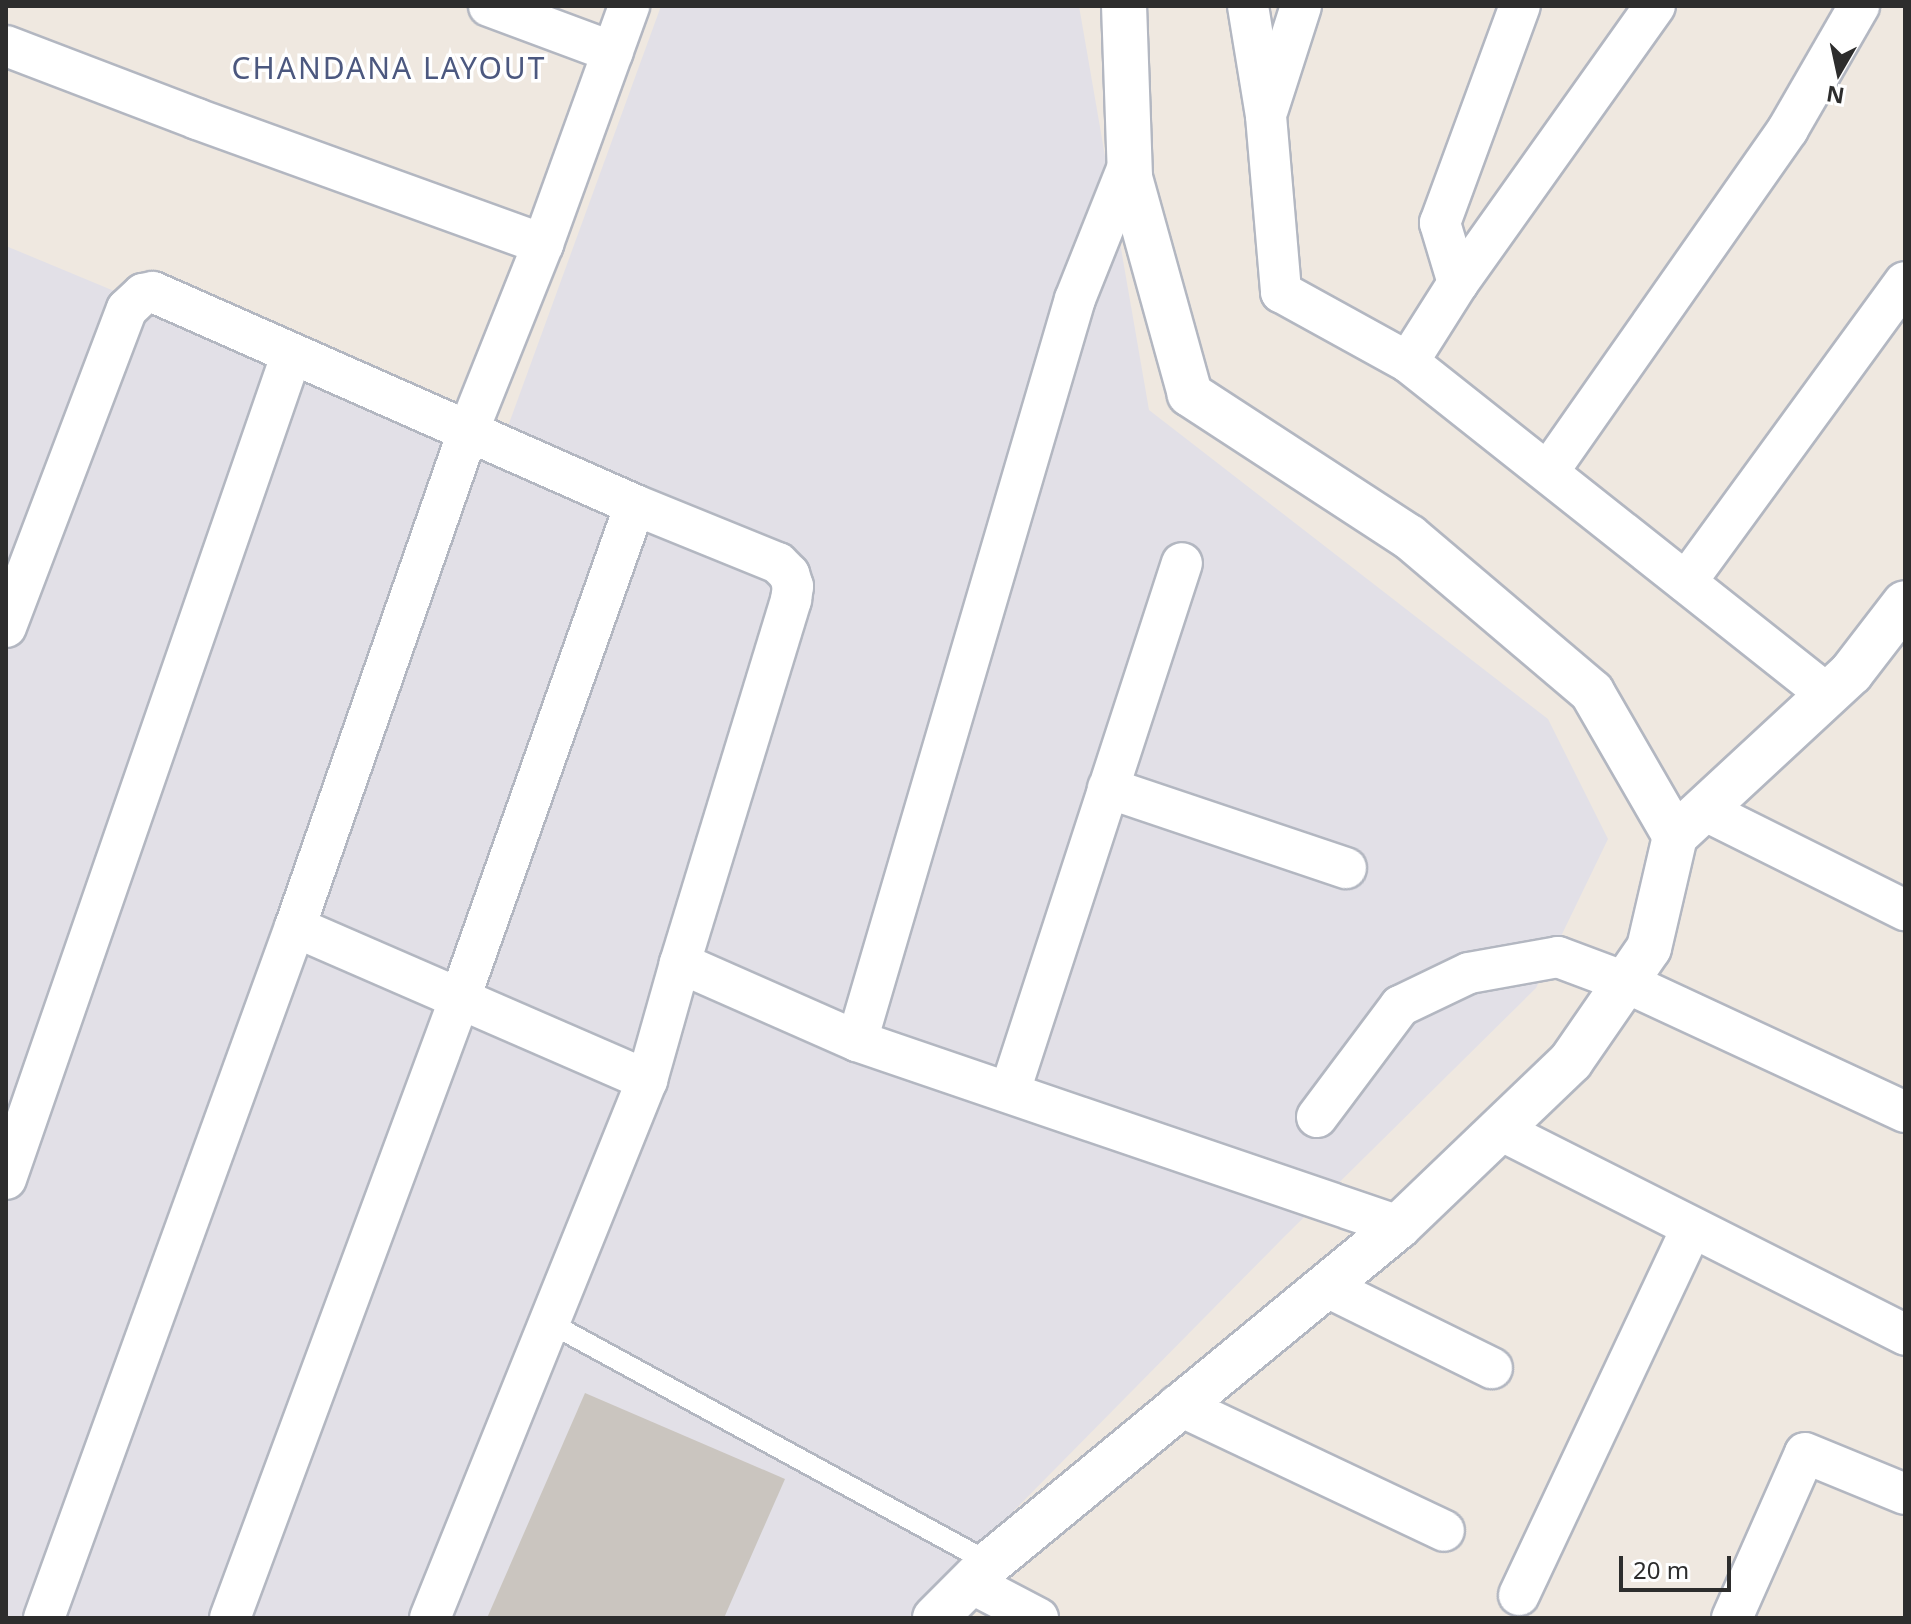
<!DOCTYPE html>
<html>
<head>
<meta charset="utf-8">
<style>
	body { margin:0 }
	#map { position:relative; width:1911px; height:1624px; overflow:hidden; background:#efe8e0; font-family:"Noto Sans",sans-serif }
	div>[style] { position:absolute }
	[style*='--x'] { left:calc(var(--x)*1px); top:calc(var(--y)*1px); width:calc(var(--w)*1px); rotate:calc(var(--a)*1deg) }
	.industrial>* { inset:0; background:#e2e0e7 }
	.building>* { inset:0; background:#cac5bf }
	.roads { filter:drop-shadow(2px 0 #b3b7c1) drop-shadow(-2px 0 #b3b7c1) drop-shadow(0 2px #b3b7c1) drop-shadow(0 -2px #b3b7c1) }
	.service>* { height:20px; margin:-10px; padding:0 10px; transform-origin:10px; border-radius:10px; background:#fff }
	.minor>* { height:40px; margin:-20px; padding:0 20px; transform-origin:20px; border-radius:20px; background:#fff }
	.tertiary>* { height:44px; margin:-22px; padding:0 22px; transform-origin:22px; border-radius:22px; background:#fff }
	span { translate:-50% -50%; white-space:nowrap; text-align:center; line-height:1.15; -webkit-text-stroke:7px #fff; paint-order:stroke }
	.neighbourhood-label { font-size:30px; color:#4c587f; letter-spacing:2px }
	.frame { position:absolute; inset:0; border:8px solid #2d2d2d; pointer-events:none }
	.north { position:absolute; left:1799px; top:32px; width:80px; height:80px; -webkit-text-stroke:6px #fff; paint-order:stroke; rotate:189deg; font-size:22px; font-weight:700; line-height:32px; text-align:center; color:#2d2d2d }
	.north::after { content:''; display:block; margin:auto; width:28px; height:36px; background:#2d2d2d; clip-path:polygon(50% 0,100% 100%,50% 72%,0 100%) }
	.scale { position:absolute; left:1619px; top:1556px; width:112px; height:36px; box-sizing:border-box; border:4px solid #2d2d2d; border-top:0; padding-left:10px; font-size:24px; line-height:28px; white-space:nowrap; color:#2d2d2d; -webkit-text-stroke:6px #fff; paint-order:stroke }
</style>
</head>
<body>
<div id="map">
	<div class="industrial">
		<i style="clip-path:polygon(661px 6px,1079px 6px,1149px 410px,1548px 719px,1608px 839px,1536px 988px,1283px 1238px,908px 1618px,6px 1618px,6px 246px,499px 451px)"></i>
	</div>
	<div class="building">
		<i style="clip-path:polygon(585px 1393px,785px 1479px,724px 1618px,487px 1618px)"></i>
	</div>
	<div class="roads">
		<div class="service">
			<i style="--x:550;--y:1323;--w:501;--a:28.61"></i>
		</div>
		<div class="minor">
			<i style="--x:489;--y:6;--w:132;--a:20.4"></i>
			<i style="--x:1248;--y:6;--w:111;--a:80.7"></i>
			<i style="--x:1266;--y:116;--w:177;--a:85.1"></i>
			<i style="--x:1281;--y:292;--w:145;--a:28.9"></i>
			<i style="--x:1408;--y:362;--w:93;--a:-57.7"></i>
			<i style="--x:1458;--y:283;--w:63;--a:-106.7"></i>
			<i style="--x:1440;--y:223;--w:231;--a:-69.8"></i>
			<i style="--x:6;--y:46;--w:204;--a:20.9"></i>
			<i style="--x:197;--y:119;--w:368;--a:19.9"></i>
			<i style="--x:1268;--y:109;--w:108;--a:-72.2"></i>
			<i style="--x:1458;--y:283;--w:340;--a:-54.6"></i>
			<i style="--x:1408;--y:362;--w:536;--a:38.41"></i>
			<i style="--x:1548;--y:472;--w:419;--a:-55"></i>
			<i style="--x:1788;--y:129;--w:142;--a:-60"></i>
			<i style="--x:1686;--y:582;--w:371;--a:-53.9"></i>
			<i style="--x:6;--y:627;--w:340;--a:-69.2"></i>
			<i style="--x:127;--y:309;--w:22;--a:-43"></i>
			<i style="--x:143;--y:294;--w:10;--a:-11"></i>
			<i style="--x:153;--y:292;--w:527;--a:23.84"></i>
			<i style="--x:635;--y:505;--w:154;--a:22.1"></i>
			<i style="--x:778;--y:563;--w:16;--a:45"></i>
			<i style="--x:789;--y:574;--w:13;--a:72"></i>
			<i style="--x:793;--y:586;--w:14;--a:98"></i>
			<i style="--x:791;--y:600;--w:380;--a:107"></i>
			<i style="--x:680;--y:963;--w:193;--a:23.8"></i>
			<i style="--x:857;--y:1041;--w:573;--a:18.85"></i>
			<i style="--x:1108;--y:788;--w:251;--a:18.6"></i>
			<i style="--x:1704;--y:810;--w:225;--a:26.5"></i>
			<i style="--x:295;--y:927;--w:384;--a:23.5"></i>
			<i style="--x:857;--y:1041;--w:773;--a:-73.63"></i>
			<i style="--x:1075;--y:299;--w:145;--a:-68.2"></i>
			<i style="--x:1010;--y:1091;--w:555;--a:-71.96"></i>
			<i style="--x:1317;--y:1117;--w:139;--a:-53.2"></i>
			<i style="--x:1400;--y:1006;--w:76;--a:-25.6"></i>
			<i style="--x:1469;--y:973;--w:90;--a:-10.2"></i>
			<i style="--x:1558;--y:957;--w:72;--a:20.5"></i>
			<i style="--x:1625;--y:982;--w:309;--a:24.9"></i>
			<i style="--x:1500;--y:1130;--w:454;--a:26.8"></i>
			<i style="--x:6;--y:1179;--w:871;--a:-70.9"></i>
			<i style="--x:1325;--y:1286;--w:186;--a:26.2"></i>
			<i style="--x:1178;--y:1405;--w:294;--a:25.3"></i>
			<i style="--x:969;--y:1582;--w:78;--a:27.6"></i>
			<i style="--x:1519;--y:1595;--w:406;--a:-64.8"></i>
			<i style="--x:44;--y:1618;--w:735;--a:-70.04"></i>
			<i style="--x:295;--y:927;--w:528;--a:-70.74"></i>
			<i style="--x:469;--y:429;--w:199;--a:-68.2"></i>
			<i style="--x:543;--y:244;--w:253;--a:-70.1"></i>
			<i style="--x:230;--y:1618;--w:661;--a:-69.65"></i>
			<i style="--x:460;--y:998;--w:523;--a:-70.46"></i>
			<i style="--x:430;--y:1618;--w:580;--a:-68.03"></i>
			<i style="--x:647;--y:1080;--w:122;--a:-74.2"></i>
			<i style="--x:1732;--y:1618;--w:180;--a:-66.1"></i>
			<i style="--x:1805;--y:1453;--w:108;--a:22.3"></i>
		</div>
		<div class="tertiary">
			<i style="--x:1675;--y:836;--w:240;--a:-42.8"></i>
			<i style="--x:1851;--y:673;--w:88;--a:-52.4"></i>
			<i style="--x:935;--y:1618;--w:78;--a:-45"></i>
			<i style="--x:990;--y:1563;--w:530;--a:-39.49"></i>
			<i style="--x:1399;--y:1226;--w:238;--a:-43.8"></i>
			<i style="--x:1571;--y:1061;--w:137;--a:-55.4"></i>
			<i style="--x:1649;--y:948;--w:115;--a:-76.9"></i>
			<i style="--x:1675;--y:836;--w:166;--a:-120"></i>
			<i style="--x:1592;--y:692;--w:240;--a:-139.7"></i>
			<i style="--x:1409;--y:537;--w:262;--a:-146.9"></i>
			<i style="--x:1190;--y:394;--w:225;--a:-105.5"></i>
			<i style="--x:1130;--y:177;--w:171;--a:-92"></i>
		</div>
	</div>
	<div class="neighbourhood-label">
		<span style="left:389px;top:68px">CHANDANA LAYOUT</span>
	</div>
	<div class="frame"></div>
	<div class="north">N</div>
	<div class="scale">20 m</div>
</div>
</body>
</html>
